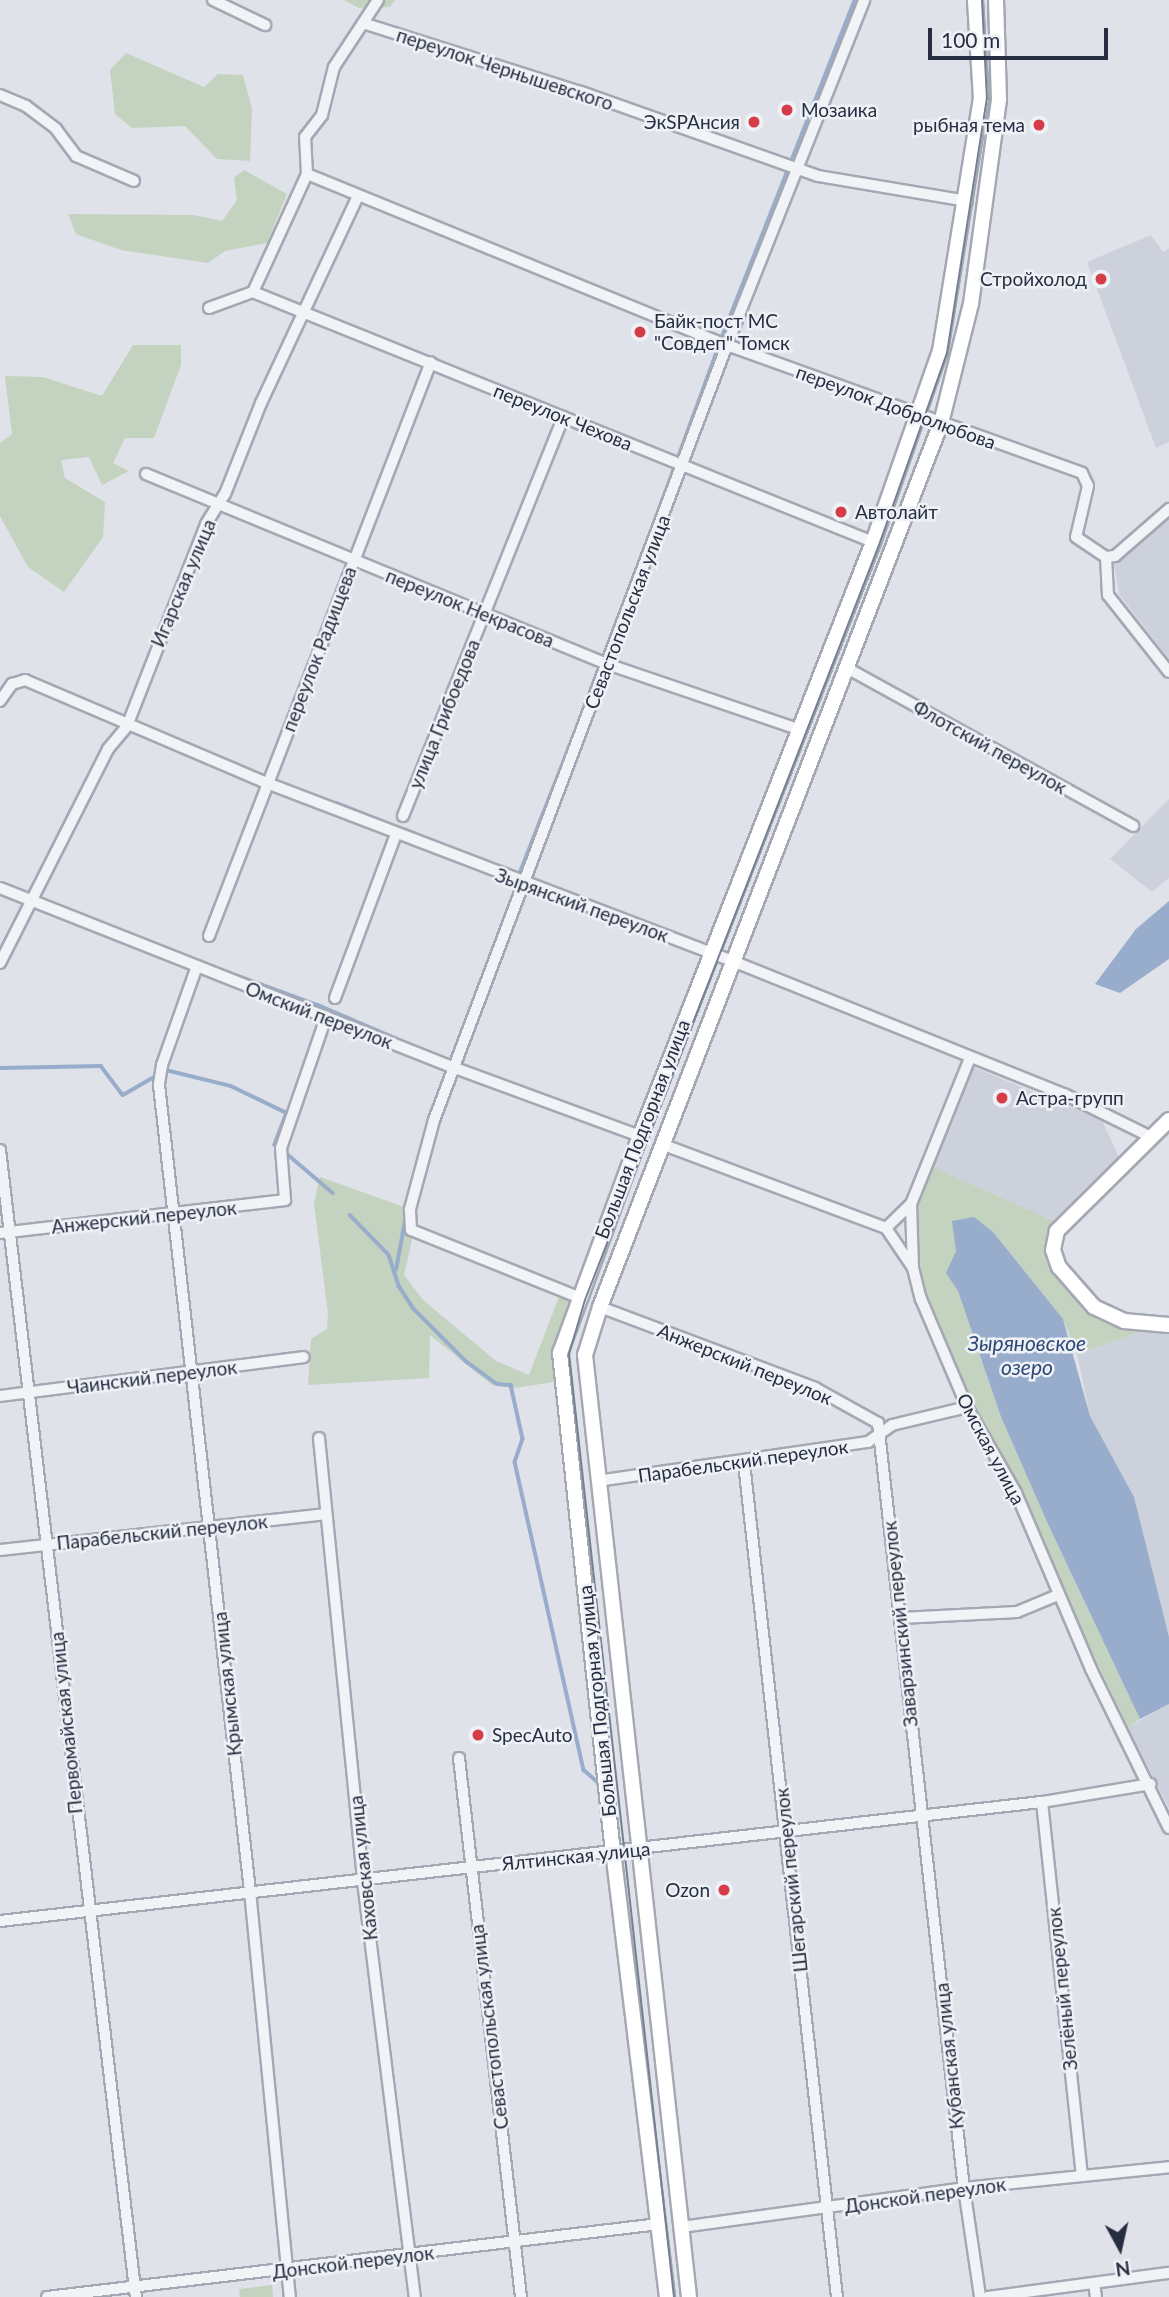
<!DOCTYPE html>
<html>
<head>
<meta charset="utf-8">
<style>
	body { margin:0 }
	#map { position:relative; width:1169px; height:2297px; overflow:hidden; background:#dfe2e9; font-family:Lato,sans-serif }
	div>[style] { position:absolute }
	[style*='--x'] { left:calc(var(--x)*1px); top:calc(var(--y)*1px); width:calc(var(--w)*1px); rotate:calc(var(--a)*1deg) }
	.built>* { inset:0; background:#cdd1db }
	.green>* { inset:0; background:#c3d3bf }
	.water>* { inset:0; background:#98accb }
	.stream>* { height:3.5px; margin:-1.75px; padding:0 1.75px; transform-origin:1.75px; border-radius:1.75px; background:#98accb }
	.roads { filter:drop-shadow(2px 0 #a4a8b3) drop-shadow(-2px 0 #a4a8b3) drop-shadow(0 2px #a4a8b3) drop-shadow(0 -2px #a4a8b3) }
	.street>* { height:10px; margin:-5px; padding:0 5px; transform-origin:5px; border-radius:5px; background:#f2f3f7 }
	.secondary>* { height:14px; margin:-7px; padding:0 7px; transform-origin:7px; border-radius:7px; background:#fff }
	.tram>* { height:2px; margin:-1px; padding:0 1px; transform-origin:1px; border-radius:1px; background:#778093 }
	.dots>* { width:19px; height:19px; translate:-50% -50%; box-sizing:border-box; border:4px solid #eef1f6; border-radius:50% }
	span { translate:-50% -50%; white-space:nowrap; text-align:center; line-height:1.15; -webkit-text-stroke:5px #eef1f6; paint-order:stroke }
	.street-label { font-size:19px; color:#272e41 }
	.poi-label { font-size:19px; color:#272e41 }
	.left { translate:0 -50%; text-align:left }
	.right { translate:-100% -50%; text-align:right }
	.water-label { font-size:21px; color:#2f4977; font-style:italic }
	.north { position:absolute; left:1085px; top:2213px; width:70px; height:70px; -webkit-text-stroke:5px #eef1f6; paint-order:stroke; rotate:172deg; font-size:19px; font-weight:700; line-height:28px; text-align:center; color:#272e41 }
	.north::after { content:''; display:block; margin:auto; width:24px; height:32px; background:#272e41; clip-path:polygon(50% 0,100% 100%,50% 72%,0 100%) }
	.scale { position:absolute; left:928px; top:28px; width:180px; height:32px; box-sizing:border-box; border:4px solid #272e41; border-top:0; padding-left:9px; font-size:21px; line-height:24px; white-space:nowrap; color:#272e41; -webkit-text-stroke:5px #eef1f6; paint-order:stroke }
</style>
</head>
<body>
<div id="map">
	<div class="built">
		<i style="clip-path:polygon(1151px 235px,1163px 252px,1169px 248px,1169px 442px,1156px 448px,1087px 262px)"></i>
		<i style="clip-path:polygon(1169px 515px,1169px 659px,1119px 594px,1114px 564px)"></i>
		<i style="clip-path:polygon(1169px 799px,1169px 878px,1152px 892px,1110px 859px)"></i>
		<i style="clip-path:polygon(973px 1067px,1102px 1120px,1119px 1158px,1056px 1222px,931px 1166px)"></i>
		<i style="clip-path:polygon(1143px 1331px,1169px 1332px,1169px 1637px,1134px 1497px,1090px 1416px,1077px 1354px)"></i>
		<i style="clip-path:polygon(1169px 1704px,1169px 1808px,1128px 1727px)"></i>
	</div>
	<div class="green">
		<i style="clip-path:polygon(344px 0,395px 0,390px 7px,359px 8px)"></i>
		<i style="clip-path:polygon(126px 53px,204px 87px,218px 74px,243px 75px,252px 109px,250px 161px,217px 159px,185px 126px,132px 128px,115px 114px,110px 70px)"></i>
		<i style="clip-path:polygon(244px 170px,287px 194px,267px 243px,225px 251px,208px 263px,121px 250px,76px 234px,68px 214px,193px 215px,222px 221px,237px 200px,234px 178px)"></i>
		<i style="clip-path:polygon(133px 345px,181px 345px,181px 365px,154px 438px,125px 438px,113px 463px,129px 471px,102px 485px,89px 457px,61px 460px,65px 478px,105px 502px,103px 537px,64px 592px,28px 567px,0 516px,0 443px,12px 434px,5px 376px,43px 377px,102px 396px)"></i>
		<i style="clip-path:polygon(931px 1166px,1056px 1222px,1045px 1249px,1053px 1269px,1122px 1327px,1143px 1331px,1077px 1354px,1063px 1319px,993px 1232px,956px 1251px,947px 1273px,958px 1291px,1001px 1417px,1047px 1522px,1140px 1719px,1128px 1727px,1063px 1593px,1021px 1491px,970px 1406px,923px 1295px,915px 1204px)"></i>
		<i style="clip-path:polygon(320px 1177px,407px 1208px,412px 1240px,404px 1275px,423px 1300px,496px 1361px,529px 1375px,560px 1294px,573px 1300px,555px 1354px,554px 1382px,514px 1388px,492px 1385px,430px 1335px,429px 1378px,308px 1385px,311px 1339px,327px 1329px,328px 1314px,314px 1203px)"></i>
		<i style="clip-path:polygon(272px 2285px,273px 2297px,240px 2297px,239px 2289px)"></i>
	</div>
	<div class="water">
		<i style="clip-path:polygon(1169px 901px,1169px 959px,1120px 993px,1095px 984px,1136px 929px)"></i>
		<i style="clip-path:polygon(974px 1217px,993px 1232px,1063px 1319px,1090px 1416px,1134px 1497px,1169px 1637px,1169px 1704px,1140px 1719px,1047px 1522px,1001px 1417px,958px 1291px,946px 1273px,956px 1251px,952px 1221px)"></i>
	</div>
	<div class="stream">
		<i style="--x:722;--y:337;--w:362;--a:-68.5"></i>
		<i style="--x:642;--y:556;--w:221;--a:-69.9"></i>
		<i style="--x:337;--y:803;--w:65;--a:21.8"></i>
		<i style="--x:404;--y:829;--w:53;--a:22.2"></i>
		<i style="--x:519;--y:875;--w:159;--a:-68.6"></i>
		<i style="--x:197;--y:961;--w:129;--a:20"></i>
		<i style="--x:318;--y:1005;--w:145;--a:23.2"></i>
		<i style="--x:456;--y:1049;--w:170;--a:-69.6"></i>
		<i style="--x:1;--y:1068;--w:100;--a:-1.1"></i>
		<i style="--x:101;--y:1066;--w:36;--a:53"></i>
		<i style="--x:123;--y:1095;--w:34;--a:-30"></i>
		<i style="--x:166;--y:1070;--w:67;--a:13.8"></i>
		<i style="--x:231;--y:1086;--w:62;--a:25.7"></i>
		<i style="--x:287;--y:1113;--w:34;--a:111"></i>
		<i style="--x:285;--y:1152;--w:63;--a:40.5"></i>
		<i style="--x:350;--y:1215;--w:56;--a:45.7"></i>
		<i style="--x:389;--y:1255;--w:33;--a:72"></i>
		<i style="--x:399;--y:1286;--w:27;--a:57"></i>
		<i style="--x:414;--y:1309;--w:75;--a:45"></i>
		<i style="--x:467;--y:1362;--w:37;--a:36"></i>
		<i style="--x:497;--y:1384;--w:14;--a:4"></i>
		<i style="--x:511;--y:1385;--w:55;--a:77.5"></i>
		<i style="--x:523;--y:1439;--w:24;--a:109"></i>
		<i style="--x:515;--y:1462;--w:316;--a:77.4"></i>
		<i style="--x:584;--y:1770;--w:20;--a:41"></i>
		<i style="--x:599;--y:1783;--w:10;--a:84"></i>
		<i style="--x:396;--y:1270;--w:55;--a:-79.5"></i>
	</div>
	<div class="roads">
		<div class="street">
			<i style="--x:213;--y:0;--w:58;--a:25.7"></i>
			<i style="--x:366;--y:24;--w:225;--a:17.6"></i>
			<i style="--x:581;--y:92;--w:251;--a:19.5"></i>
			<i style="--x:818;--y:176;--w:151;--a:9.5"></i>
			<i style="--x:0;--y:95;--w:28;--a:23"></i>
			<i style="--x:26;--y:106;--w:38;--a:37"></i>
			<i style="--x:56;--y:129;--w:34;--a:53"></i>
			<i style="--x:76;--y:156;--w:63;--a:23.3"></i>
			<i style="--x:307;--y:174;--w:453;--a:22.2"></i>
			<i style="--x:727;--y:345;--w:377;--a:19.8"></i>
			<i style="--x:1082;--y:473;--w:14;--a:65"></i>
			<i style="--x:1088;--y:486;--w:52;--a:103.2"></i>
			<i style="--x:1076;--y:537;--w:36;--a:34"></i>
			<i style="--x:1106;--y:557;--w:9;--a:-6"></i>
			<i style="--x:1115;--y:556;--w:72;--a:-41"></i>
			<i style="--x:253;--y:292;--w:669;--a:21.96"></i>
			<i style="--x:209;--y:308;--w:47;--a:-20"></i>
			<i style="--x:253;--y:292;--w:130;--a:-65.4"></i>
			<i style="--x:307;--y:174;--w:37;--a:-93"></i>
			<i style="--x:305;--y:137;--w:28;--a:-52"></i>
			<i style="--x:322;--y:115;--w:49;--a:-76"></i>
			<i style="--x:334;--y:67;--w:80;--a:-56.7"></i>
			<i style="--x:146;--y:474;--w:499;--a:22.4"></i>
			<i style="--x:607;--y:664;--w:202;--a:18.8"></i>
			<i style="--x:1106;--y:557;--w:38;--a:87"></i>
			<i style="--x:1108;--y:595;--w:98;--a:51.6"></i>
			<i style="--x:847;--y:668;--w:327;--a:28.9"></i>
			<i style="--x:0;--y:701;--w:21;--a:-55"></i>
			<i style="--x:12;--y:684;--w:14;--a:-17"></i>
			<i style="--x:25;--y:680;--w:263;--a:23.1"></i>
			<i style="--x:267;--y:783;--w:501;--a:20.93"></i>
			<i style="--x:735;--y:962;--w:354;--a:21.9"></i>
			<i style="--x:1064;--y:1094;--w:97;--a:26.3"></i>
			<i style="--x:403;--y:816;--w:430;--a:-68.1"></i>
			<i style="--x:0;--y:888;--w:489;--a:21.6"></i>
			<i style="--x:455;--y:1068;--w:197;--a:20.2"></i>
			<i style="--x:209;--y:936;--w:615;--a:-68.86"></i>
			<i style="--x:0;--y:963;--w:240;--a:-63.2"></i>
			<i style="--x:108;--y:749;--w:30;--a:-50"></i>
			<i style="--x:127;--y:726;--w:217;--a:-68.6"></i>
			<i style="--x:206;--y:524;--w:36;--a:-58"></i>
			<i style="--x:225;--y:494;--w:98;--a:-68.4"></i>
			<i style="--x:261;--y:403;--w:226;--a:-64.9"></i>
			<i style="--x:197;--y:966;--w:105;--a:109.5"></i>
			<i style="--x:162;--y:1065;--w:20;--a:99"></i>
			<i style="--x:159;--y:1085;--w:811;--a:83.56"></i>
			<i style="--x:250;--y:1891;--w:408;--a:84.4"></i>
			<i style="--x:335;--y:998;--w:175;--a:-69.6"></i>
			<i style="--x:970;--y:1058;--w:157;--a:112"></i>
			<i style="--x:911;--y:1204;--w:64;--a:88.2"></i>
			<i style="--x:913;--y:1268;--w:32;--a:76"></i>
			<i style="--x:921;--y:1299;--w:117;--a:66.9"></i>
			<i style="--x:967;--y:1407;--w:99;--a:60.3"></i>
			<i style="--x:1016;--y:1493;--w:191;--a:66.9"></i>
			<i style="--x:1091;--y:1669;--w:177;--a:63.9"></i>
			<i style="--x:664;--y:1145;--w:237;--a:20.5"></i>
			<i style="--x:886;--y:1228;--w:35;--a:-44"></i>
			<i style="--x:0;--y:1150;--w:1155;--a:83.24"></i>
			<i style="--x:886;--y:1228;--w:48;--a:56"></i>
			<i style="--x:0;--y:1233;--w:287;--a:-6.6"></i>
			<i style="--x:285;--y:1200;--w:52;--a:-94.4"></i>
			<i style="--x:281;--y:1148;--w:139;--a:-71"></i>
			<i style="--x:578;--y:1297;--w:180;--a:-158.1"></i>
			<i style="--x:411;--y:1230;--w:21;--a:-93"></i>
			<i style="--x:410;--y:1209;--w:92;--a:-74.9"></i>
			<i style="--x:434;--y:1120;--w:829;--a:-69.29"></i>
			<i style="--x:727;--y:345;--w:371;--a:-68.3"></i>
			<i style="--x:600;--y:1307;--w:230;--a:20.6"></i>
			<i style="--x:815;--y:1388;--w:72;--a:29.1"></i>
			<i style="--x:878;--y:1423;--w:770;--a:83.59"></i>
			<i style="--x:964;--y:2188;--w:110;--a:81.6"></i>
			<i style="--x:0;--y:1396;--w:306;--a:-7.3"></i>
			<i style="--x:319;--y:1438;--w:445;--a:84.3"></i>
			<i style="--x:363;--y:1881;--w:419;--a:82.9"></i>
			<i style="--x:744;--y:1463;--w:839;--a:83.64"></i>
			<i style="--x:597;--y:1481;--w:274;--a:-8.2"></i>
			<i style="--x:868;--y:1442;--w:29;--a:-35"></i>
			<i style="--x:892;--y:1425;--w:77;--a:-13.5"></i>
			<i style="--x:0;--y:1550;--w:326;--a:-6.3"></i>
			<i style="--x:901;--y:1618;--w:116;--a:-3"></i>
			<i style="--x:1017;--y:1612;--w:44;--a:-22.5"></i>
			<i style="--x:459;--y:1758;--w:543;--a:83.44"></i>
			<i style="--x:1042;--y:1802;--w:375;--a:83.9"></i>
			<i style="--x:0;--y:1921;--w:1049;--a:-6.52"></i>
			<i style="--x:1042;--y:1802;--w:110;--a:-9.4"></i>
			<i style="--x:681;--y:2227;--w:286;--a:-7.8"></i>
			<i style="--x:964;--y:2188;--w:206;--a:-5.8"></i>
			<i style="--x:1094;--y:2283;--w:14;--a:82"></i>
			<i style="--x:47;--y:2297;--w:616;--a:-6.8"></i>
			<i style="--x:988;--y:2297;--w:183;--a:-7.6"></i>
		</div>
		<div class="secondary">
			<i style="--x:1169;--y:1120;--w:158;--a:135.3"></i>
			<i style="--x:1057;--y:1231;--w:19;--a:102"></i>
			<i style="--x:1053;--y:1250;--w:18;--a:71"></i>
			<i style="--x:1059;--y:1267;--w:53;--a:48.8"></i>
			<i style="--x:1094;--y:1307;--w:33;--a:25"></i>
			<i style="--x:1124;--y:1321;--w:45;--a:5.1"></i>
			<i style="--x:667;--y:2297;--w:447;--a:-96.9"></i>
			<i style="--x:613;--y:1853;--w:503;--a:-96.05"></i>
			<i style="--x:560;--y:1353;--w:231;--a:-69.8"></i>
			<i style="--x:640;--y:1136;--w:638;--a:-68.58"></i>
			<i style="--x:873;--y:542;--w:202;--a:-70.7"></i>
			<i style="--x:940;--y:351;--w:255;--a:-80.8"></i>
			<i style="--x:981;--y:99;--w:99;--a:-93.5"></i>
			<i style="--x:689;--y:2297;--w:948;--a:-96.3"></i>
			<i style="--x:585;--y:1355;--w:50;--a:-72.6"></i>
			<i style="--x:600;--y:1307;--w:947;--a:-68.91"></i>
			<i style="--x:941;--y:423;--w:123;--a:-75.9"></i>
			<i style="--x:971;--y:304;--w:206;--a:-82.2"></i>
			<i style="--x:999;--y:100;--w:100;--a:-91.7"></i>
		</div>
	</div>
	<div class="tram">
		<i style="--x:674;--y:2297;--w:949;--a:-96.35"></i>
		<i style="--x:569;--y:1354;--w:56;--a:-73.5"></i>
		<i style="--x:585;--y:1300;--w:810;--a:-68.72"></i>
		<i style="--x:879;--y:545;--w:204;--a:-70.5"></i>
		<i style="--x:947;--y:353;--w:257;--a:-81.1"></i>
		<i style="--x:987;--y:99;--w:99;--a:-92.9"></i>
	</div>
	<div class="dots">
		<i style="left:787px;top:110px;background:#d63c47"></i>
		<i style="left:754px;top:122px;background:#d63c47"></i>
		<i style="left:1039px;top:125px;background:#d63c47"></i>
		<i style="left:1101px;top:279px;background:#d63c47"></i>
		<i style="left:640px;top:332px;background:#d63c47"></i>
		<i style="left:841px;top:512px;background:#d63c47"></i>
		<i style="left:1002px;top:1098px;background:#d63c47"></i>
		<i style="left:478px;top:1735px;background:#d63c47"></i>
		<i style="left:724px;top:1890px;background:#d63c47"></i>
	</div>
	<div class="street-label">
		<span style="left:505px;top:69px;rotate:18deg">переулок Чернышевского</span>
		<span style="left:896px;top:407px;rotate:20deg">переулок Добролюбова</span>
		<span style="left:563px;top:417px;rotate:22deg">переулок Чехова</span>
		<span style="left:183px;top:583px;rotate:-67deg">Игарская улица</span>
		<span style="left:470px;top:608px;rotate:22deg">переулок Некрасова</span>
		<span style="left:627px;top:612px;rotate:-69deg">Севастопольская улица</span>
		<span style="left:319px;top:649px;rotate:-69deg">переулок Радищева</span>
		<span style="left:444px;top:714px;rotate:-68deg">улица Грибоедова</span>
		<span style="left:990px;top:747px;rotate:29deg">Флотский переулок</span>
		<span style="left:582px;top:905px;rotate:20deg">Зырянский переулок</span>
		<span style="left:319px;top:1015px;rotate:21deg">Омский переулок</span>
		<span style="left:642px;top:1129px;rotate:-69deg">Большая Подгорная улица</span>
		<span style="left:144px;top:1217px;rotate:-6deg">Анжерский переулок</span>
		<span style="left:745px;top:1364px;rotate:22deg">Анжерский переулок</span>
		<span style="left:152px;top:1377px;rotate:-7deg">Чаинский переулок</span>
		<span style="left:991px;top:1449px;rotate:62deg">Омская улица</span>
		<span style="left:743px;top:1461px;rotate:-8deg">Парабельский переулок</span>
		<span style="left:162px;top:1532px;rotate:-6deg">Парабельский переулок</span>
		<span style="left:900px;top:1624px;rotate:-96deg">Заварзинский переулок</span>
		<span style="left:227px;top:1684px;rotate:-96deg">Крымская улица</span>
		<span style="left:597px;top:1701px;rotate:-96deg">Большая Подгорная улица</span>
		<span style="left:66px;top:1723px;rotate:-96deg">Первомайская улица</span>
		<span style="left:576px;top:1856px;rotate:-6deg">Ялтинская улица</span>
		<span style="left:363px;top:1868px;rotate:-96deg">Каховская улица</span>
		<span style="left:791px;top:1880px;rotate:-96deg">Шегарский переулок</span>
		<span style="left:1062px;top:1989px;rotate:-96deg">Зелёный переулок</span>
		<span style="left:489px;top:2027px;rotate:-97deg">Севастопольская улица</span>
		<span style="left:949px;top:2056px;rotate:-96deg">Кубанская улица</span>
		<span style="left:925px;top:2195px;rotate:-8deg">Донской переулок</span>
		<span style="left:353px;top:2262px;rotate:-7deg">Донской переулок</span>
	</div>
	<div class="poi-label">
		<span class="left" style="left:801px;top:110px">Мозаика</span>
		<span class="right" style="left:740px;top:122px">ЭкSPAнсия</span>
		<span class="right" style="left:1025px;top:125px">рыбная тема</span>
		<span class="right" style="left:1087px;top:279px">Стройхолод</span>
		<span class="left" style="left:654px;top:332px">Байк-пост MC<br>"Совдеп" Томск</span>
		<span class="left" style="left:855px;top:512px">Автолайт</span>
		<span class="left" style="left:1016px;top:1098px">Астра-групп</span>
		<span class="left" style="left:492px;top:1735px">SpecAuto</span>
		<span class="right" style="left:710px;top:1890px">Ozon</span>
	</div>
	<div class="water-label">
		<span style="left:1027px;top:1355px">Зыряновское<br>озеро</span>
	</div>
	<div class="north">N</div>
	<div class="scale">100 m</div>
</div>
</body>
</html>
